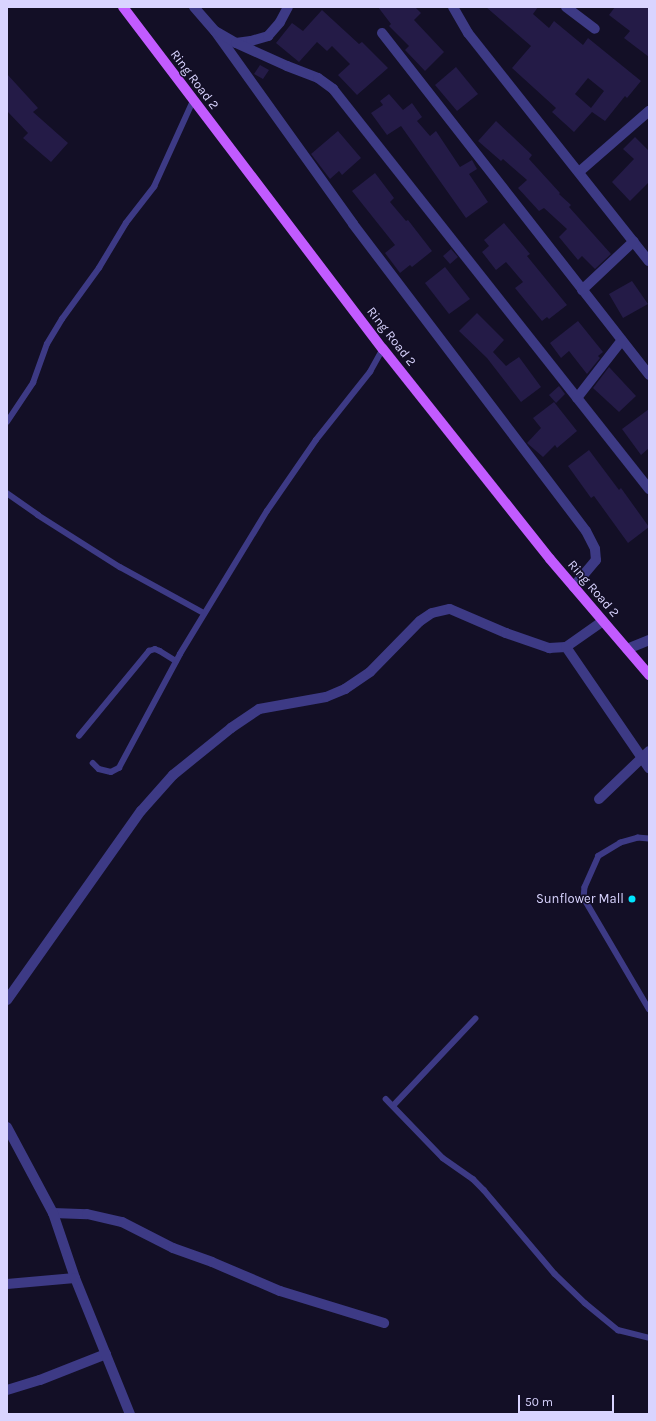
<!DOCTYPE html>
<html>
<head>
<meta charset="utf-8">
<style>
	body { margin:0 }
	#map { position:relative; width:656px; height:1421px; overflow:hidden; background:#130f26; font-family:Karla,sans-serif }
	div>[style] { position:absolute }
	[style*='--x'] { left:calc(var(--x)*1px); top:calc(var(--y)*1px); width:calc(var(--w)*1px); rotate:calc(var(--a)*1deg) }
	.building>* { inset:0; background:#241b47 }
	.service>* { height:5.5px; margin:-2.75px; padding:0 2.75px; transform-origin:2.75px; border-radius:2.75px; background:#3d3a85 }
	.minor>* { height:10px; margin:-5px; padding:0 5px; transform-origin:5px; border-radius:5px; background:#3d3a85 }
	.tertiary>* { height:10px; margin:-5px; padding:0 5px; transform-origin:5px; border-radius:5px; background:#3d3a85 }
	.primary>* { height:10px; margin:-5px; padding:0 5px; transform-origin:5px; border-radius:5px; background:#c25bff }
	.dots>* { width:11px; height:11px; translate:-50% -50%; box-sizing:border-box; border:2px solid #130f26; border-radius:50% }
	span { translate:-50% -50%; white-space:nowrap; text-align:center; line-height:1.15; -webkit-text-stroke:3px #130f26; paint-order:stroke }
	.street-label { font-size:13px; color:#d9d4ff }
	.poi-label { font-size:13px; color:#d9d4ff }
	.right { translate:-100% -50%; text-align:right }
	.frame { position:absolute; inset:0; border:8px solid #d9d4ff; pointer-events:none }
	.scale { position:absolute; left:518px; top:1395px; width:96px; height:18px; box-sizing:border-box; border:2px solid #d9d4ff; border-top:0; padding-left:5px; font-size:12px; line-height:14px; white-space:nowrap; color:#d9d4ff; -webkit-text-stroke:3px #130f26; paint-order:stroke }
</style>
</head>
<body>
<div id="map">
	<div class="building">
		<i style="clip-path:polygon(378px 7px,415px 7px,421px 13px,414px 20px,444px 52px,425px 71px,405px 50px,409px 46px,389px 26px,391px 24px)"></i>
		<i style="clip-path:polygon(evenodd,486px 7px,538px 7px,533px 14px,549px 28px,554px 21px,583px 45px,588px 38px,641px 81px,627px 98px,625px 96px,605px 121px,592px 112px,574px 132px,552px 112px,556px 108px,512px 68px,531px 46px,486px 7px,588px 78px,604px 91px,591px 108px,575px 94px,588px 78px)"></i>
		<i style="clip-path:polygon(615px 7px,649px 7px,649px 57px,624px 38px,630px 31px,609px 15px)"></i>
		<i style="clip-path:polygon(322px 10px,359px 44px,362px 42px,388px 68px,357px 95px,338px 75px,350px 64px,332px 46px,327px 51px,317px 42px,299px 62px,276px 43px,292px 23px,303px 31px)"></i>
		<i style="clip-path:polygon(260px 65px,269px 70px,263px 79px,254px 74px)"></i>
		<i style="clip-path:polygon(456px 67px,478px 94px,457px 111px,435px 85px)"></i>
		<i style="clip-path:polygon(7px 74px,38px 108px,33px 112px,68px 143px,51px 162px,23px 138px,28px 133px,7px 111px)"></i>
		<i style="clip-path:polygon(389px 94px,403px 110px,412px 103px,422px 117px,417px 121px,430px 136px,436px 131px,460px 167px,472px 160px,477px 169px,469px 174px,488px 202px,466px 218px,401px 126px,387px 135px,371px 113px,383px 105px,380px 101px)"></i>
		<i style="clip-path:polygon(496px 121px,532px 155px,529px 159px,560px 193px,559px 194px,571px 205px,569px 207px,611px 254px,595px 269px,582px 256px,578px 260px,559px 237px,567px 229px,544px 208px,539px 211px,518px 188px,527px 180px,503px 159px,501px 161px,478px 141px)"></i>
		<i style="clip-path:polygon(338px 131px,361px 158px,342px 175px,339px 171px,330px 179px,311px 154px)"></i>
		<i style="clip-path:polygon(635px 137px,649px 151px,649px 182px,630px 201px,612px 182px,634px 159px,623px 149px)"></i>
		<i style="clip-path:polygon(375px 173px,394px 198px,390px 202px,406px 221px,408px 220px,432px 251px,412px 267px,410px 265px,400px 273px,385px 253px,395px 245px,352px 191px)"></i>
		<i style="clip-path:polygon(504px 223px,530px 254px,527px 256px,567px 305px,549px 319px,547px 317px,542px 321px,515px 288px,523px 282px,506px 262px,496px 270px,482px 252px,489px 246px,484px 240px)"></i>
		<i style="clip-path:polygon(451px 249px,458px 257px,450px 264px,443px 256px)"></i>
		<i style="clip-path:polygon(445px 267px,470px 299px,449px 314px,425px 283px)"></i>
		<i style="clip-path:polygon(632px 281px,648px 304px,623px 318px,609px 294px)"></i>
		<i style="clip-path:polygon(477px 313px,504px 340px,493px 352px,506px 366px,519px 357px,541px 387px,521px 402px,487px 358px,459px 331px)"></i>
		<i style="clip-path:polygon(578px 321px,603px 352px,598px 356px,600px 358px,587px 374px,569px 351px,561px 358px,550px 343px)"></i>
		<i style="clip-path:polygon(609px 367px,636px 396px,619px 412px,593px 388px)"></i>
		<i style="clip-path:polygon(559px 386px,565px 394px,556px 403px,549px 395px)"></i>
		<i style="clip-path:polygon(554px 402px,577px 431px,557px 448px,555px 445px,543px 457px,527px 443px,541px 428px,533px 418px)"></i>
		<i style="clip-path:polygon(649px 409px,649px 448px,641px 455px,622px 429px)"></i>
		<i style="clip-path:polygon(589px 450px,619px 490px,621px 488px,649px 527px,628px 543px,594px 496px,591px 498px,568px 466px)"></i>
	</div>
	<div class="service">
		<i style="--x:7;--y:422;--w:47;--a:-56.3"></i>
		<i style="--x:33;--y:383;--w:41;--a:-70.3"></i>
		<i style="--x:47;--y:344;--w:29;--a:-59"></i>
		<i style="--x:62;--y:319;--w:63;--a:-54"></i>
		<i style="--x:99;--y:268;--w:52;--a:-59"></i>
		<i style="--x:126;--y:223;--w:46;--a:-52.1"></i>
		<i style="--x:154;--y:187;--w:94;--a:-65.6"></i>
		<i style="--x:7;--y:493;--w:38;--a:35"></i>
		<i style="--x:38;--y:515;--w:97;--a:32.4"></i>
		<i style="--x:120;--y:567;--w:96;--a:28.7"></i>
		<i style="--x:79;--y:736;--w:110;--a:-50.5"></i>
		<i style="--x:149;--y:651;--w:6;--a:-18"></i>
		<i style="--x:155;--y:649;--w:5;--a:22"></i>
		<i style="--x:160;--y:651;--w:19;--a:32"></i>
		<i style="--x:93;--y:763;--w:8;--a:45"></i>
		<i style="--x:99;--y:769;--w:12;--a:14"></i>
		<i style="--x:111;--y:772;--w:9;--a:-27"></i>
		<i style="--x:119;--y:768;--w:129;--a:-61.8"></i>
		<i style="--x:180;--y:654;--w:167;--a:-58.7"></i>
		<i style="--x:267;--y:511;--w:86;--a:-55.4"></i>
		<i style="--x:316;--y:440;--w:87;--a:-51.5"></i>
		<i style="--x:370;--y:372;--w:26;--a:-61"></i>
		<i style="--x:649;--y:839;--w:11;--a:-175"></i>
		<i style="--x:638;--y:838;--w:18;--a:164"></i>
		<i style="--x:621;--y:843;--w:26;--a:149"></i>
		<i style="--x:599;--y:856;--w:34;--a:114"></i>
		<i style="--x:585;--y:887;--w:11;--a:95"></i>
		<i style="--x:584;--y:898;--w:129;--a:59.6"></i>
		<i style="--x:386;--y:1099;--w:82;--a:46"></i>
		<i style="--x:443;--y:1158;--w:37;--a:35"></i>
		<i style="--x:473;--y:1179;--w:16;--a:45"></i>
		<i style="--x:484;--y:1190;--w:110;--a:49.8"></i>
		<i style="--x:555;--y:1274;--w:42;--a:44"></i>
		<i style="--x:585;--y:1303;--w:43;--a:39.3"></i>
		<i style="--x:618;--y:1330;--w:32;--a:14"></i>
		<i style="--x:393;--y:1106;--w:120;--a:-46.7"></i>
	</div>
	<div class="minor">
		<i style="--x:194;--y:7;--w:32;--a:49"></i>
		<i style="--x:215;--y:31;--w:237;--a:54.4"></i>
		<i style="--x:353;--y:224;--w:385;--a:52.8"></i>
		<i style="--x:586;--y:531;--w:20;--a:63"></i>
		<i style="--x:595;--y:549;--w:11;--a:85"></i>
		<i style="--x:596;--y:560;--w:35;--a:130"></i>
		<i style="--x:453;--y:7;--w:30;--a:60"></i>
		<i style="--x:468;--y:33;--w:291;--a:51.6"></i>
		<i style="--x:566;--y:7;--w:36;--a:37"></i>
		<i style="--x:217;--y:32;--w:22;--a:30"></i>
		<i style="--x:236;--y:43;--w:15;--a:-8"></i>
		<i style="--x:251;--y:41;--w:18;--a:-16"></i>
		<i style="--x:268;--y:36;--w:18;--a:-49"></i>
		<i style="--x:280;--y:22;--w:17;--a:-62"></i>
		<i style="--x:382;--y:33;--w:434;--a:52"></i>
		<i style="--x:236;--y:43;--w:56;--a:24.3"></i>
		<i style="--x:287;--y:66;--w:33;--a:21"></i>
		<i style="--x:318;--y:78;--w:19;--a:36"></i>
		<i style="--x:333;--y:89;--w:510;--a:51.69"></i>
		<i style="--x:579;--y:172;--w:93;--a:-41.1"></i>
		<i style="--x:582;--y:290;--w:71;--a:-43.3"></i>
		<i style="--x:577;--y:398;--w:73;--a:-52.2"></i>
		<i style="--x:566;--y:647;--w:147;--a:55.6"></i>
		<i style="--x:627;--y:649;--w:24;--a:-22"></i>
		<i style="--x:599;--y:799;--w:69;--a:-43.8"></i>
		<i style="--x:7;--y:1000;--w:232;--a:-54.7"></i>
		<i style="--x:141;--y:811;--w:48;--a:-48.4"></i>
		<i style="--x:173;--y:775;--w:75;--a:-39"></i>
		<i style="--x:231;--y:728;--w:34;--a:-34"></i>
		<i style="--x:259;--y:709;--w:68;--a:-10.2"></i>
		<i style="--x:326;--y:697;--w:21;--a:-23"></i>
		<i style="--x:345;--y:689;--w:30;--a:-34"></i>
		<i style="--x:370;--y:672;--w:71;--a:-45.6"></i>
		<i style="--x:420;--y:621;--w:14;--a:-34"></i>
		<i style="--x:432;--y:613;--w:18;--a:-13"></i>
		<i style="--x:450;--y:609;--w:61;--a:23.2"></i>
		<i style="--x:506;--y:633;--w:46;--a:19.2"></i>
		<i style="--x:549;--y:648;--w:17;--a:-3"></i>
		<i style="--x:566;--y:647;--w:45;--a:-35.1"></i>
		<i style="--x:53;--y:1213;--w:34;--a:2"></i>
		<i style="--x:87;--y:1214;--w:36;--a:13"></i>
		<i style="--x:122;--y:1222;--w:57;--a:27"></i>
		<i style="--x:173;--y:1248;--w:41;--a:19.7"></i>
		<i style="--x:212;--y:1262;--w:74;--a:23.1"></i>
		<i style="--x:280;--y:1291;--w:109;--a:17.1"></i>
		<i style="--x:7;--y:1284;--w:68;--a:-5"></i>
		<i style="--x:7;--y:1390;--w:34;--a:-17"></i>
		<i style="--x:40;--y:1380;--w:71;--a:-21.5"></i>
	</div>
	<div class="tertiary">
		<i style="--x:7;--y:1127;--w:98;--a:61.9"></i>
		<i style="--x:53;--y:1213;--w:69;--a:71.3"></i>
		<i style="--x:75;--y:1278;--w:147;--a:68"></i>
	</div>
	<div class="primary">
		<i style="--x:123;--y:7;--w:430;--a:52.8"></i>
		<i style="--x:383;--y:349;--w:268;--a:51.5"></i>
		<i style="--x:550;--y:559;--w:153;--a:49.5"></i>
	</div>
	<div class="dots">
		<i style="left:632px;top:899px;background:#00e5ff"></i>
	</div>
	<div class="street-label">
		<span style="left:194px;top:80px;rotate:53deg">Ring Road 2</span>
		<span style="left:391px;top:337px;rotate:52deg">Ring Road 2</span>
		<span style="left:593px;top:589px;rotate:49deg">Ring Road 2</span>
	</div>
	<div class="poi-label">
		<span class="right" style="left:624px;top:899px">Sunflower Mall</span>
	</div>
	<div class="frame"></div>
	<div class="scale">50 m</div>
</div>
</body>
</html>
